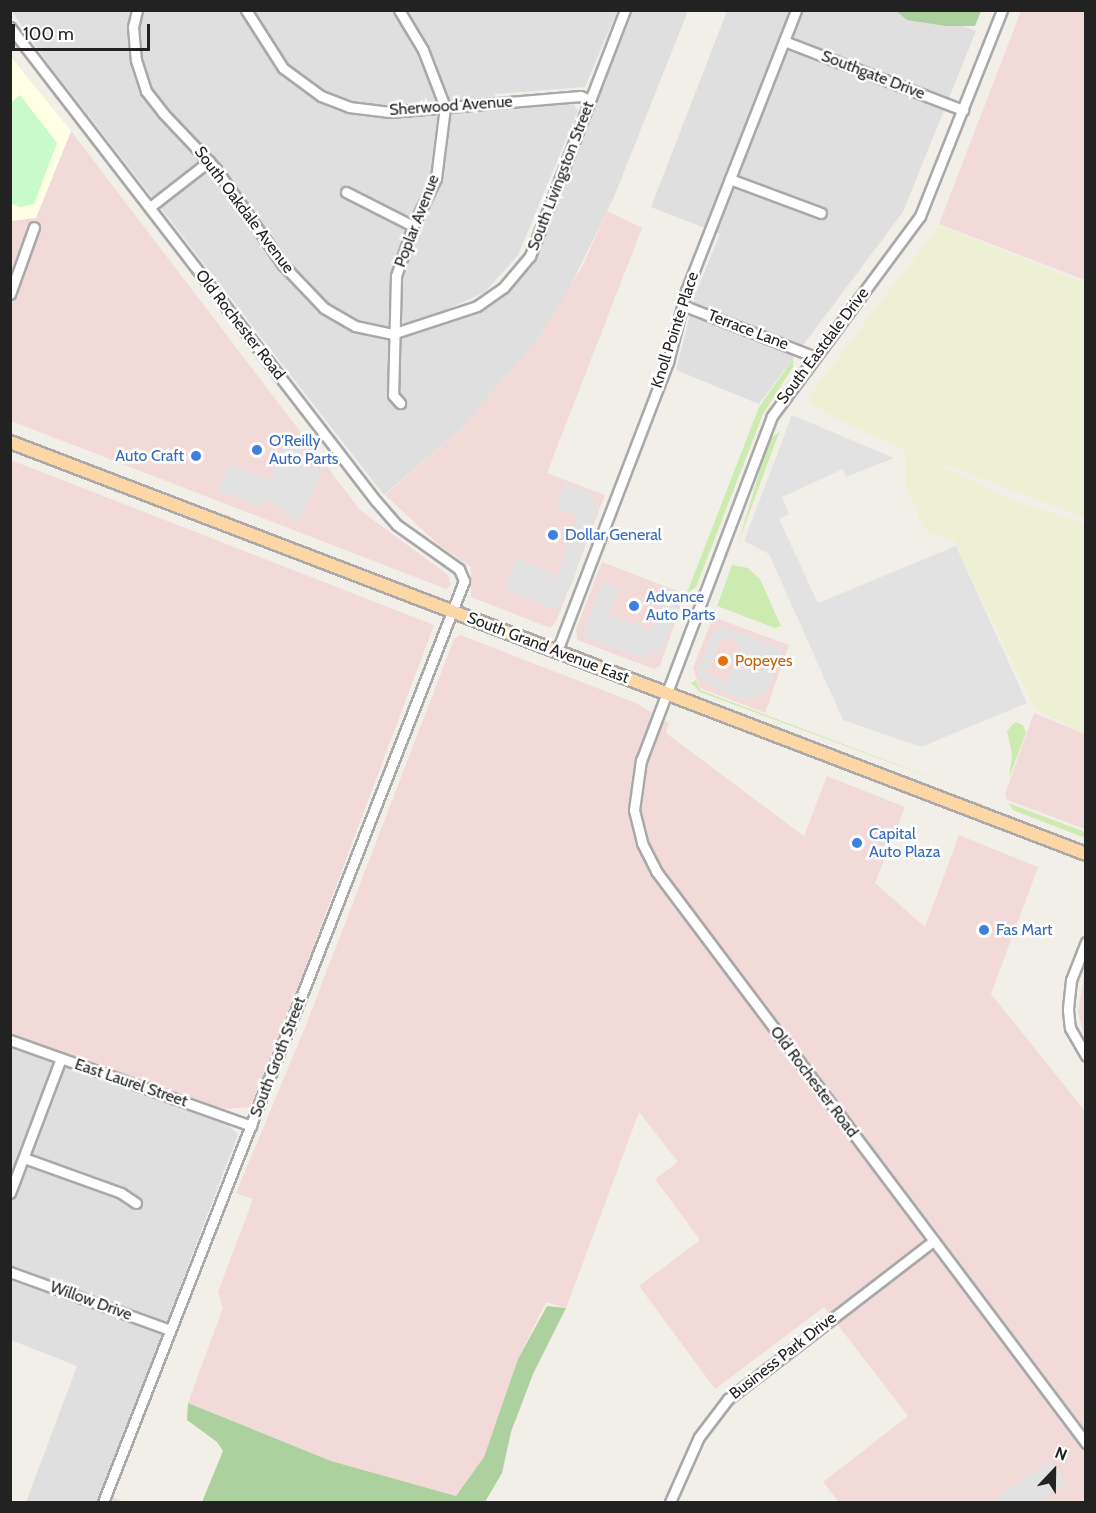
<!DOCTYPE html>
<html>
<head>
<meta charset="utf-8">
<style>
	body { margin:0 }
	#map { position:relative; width:1096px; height:1513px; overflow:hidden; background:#f2efe9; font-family:Cabin,sans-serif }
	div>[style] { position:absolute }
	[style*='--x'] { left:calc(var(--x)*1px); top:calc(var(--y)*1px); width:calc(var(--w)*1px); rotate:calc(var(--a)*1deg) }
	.residential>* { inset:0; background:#e0dfdf }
	.commercial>* { inset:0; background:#f2dad9 }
	.education>* { inset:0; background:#ffffe5 }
	.farmland>* { inset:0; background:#eef0d5 }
	.grass>* { inset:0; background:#cdebb0 }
	.forest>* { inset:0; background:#add19e }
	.park>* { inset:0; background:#c8facc }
	.parking>* { inset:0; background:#e2e2e2 }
	.roads { filter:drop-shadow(2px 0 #a9a9a9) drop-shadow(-2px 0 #a9a9a9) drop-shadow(0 2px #a9a9a9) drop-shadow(0 -2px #a9a9a9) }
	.minor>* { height:9px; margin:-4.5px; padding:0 4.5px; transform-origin:4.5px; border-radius:4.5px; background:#fff }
	.major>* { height:12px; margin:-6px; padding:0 6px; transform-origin:6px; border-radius:6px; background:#fcd6a4 }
	.dots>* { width:16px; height:16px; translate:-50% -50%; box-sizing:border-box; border:3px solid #fff; border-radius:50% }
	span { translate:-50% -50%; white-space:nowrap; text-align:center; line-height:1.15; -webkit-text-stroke:5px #fff; paint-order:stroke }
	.street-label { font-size:16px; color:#222 }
	.shop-label { font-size:16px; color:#366cbe }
	.left { translate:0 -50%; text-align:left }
	.right { translate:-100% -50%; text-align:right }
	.food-label { font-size:16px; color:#c56008 }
	.frame { position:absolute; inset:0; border:12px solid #222; pointer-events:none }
	.north { position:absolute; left:1024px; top:1441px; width:60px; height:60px; -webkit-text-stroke:4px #fff; paint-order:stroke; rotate:22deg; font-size:16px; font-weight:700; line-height:24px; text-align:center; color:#222 }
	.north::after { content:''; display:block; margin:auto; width:21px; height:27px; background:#222; clip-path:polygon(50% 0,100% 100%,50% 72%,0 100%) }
	.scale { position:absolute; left:12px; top:24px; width:138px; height:27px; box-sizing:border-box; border:3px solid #222; border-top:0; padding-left:8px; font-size:18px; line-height:21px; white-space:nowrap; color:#222; -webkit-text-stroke:4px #fff; paint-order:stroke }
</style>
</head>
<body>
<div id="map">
	<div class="residential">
		<i style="clip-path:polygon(11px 10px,617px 11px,585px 87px,495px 94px,496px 109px,574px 104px,578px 111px,518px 255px,485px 292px,450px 308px,451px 323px,501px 299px,536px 256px,633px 11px,688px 11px,614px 197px,565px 297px,535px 343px,461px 429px,384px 495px,47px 62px)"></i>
		<i style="clip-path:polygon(727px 11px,923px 11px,976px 31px,903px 212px,759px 404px,676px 370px,695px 295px,720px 234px,651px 207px)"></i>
		<i style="clip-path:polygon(10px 1045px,223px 1121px,238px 1134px,102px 1493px,125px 1502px,26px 1502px,77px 1366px,11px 1340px)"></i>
	</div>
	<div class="commercial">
		<i style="clip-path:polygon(1021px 11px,1085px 11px,1085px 280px,939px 224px)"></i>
		<i style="clip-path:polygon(71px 131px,360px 510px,448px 575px,451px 585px,446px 589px,11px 421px,10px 220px,36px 217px)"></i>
		<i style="clip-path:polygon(607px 211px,642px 228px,547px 473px,605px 495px,556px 622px,550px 628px,471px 597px,471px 567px,439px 545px,385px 495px,461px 429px,535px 343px,582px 267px)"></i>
		<i style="clip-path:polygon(11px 460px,434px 625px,253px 1107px,223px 1109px,11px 1035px)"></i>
		<i style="clip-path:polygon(602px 562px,685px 594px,660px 666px,654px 669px,577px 640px,576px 629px)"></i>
		<i style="clip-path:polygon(713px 617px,789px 645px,765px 713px,700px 688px,693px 668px)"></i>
		<i style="clip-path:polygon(460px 635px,636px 703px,669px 723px,666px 733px,804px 836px,827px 776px,905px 807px,875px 883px,925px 927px,959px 835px,1038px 867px,991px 994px,1085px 1111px,1086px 1499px,1081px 1502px,839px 1502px,823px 1482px,908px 1416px,824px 1307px,715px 1389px,639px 1286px,700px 1240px,655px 1179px,678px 1162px,639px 1112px,566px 1308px,546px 1302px,518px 1359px,484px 1457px,456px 1496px,331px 1461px,188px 1403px,223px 1308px,218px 1292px,253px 1199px,236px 1193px,306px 1025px,454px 639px)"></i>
		<i style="clip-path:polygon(1034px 713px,1085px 734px,1085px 829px,1007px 800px,1005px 794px)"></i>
		<i style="clip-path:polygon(1085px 970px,1086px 1039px,1085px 1039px,1078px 1012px)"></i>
	</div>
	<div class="education">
		<i style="clip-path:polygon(10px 56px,71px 131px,36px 218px,11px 221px)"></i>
	</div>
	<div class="farmland">
		<i style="clip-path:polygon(939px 225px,1085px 283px,1085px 518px,946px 465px,944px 467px,1004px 497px,1085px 524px,1085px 734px,1035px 709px,953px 539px,929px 534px,922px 525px,906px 486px,905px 451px,827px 414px,807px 399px)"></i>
	</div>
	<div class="grass">
		<i style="clip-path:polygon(793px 359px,793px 367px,763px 414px,696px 587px,687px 593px,759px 407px)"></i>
		<i style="clip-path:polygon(781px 431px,777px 438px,738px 544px,766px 450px,771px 438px)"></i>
		<i style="clip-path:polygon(732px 565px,748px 568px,760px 579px,781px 626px,775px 628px,717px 606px)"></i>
		<i style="clip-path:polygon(696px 680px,700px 690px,959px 788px,700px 692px,691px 683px)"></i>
		<i style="clip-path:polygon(1015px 722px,1023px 725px,1026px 733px,1009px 778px,1012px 754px,1007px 731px)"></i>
		<i style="clip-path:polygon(1008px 803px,1085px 832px,1085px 838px,1013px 810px)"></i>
	</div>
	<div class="forest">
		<i style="clip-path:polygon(896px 11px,896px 10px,981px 11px,975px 26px,946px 26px,907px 20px)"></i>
		<i style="clip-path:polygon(547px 1306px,566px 1308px,533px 1374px,511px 1432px,502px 1473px,485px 1502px,202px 1502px,223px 1451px,217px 1442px,187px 1420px,188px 1403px,331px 1461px,456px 1496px,484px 1457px,518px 1359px)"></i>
	</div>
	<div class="park">
		<i style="clip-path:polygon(20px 95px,57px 143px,34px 204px,20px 207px,10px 203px,11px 103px)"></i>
	</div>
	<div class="parking">
		<i style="clip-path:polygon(792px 415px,894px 458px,846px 477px,843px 469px,782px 497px,789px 514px,779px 519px,818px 603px,956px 546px,1027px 703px,921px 747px,843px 720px,769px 554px,744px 541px)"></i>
		<i style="clip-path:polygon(289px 433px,306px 440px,299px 459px,305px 465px,323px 470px,299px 521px,282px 514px,284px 508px,264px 500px,261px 507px,218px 490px,229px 464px,270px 480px)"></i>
		<i style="clip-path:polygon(565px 483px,594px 494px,592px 501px,599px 504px,572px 583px,558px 610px,505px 589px,517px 559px,551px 572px,548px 579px,557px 577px,578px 516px,556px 507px)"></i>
		<i style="clip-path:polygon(603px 582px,619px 588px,609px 614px,651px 630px,668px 588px,683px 594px,661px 653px,651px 649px,647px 660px,582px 636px)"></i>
		<i style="clip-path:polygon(evenodd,721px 626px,783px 649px,767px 692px,745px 700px,700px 681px,698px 671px,712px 636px,721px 626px,728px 637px,741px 645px,727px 682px,706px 674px,719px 642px,728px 637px)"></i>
		<i style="clip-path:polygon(1050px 1460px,1066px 1483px,1040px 1502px,993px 1502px)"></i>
	</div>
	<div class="roads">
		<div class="minor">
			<i style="--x:137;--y:10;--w:17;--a:103"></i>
			<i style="--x:133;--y:27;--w:33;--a:85"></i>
			<i style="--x:136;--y:60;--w:33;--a:72"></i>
			<i style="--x:146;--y:91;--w:28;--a:52"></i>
			<i style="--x:163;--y:113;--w:77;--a:46.6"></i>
			<i style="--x:216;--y:169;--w:117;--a:55.1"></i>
			<i style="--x:283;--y:265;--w:59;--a:46.4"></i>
			<i style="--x:324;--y:308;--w:36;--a:30"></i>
			<i style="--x:355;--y:326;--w:38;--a:12"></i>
			<i style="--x:392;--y:334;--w:89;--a:-18.2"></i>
			<i style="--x:477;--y:306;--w:32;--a:-35"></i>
			<i style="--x:503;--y:288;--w:42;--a:-49.8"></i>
			<i style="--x:530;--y:256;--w:264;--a:-68.9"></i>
			<i style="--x:246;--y:10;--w:69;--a:57.5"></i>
			<i style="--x:283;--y:68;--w:47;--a:36.4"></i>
			<i style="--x:321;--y:96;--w:30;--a:21"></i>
			<i style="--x:349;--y:107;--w:41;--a:7"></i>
			<i style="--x:390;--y:112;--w:191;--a:-4.8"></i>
			<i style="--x:580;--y:96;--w:11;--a:22"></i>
			<i style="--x:399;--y:10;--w:47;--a:59"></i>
			<i style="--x:423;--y:50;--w:61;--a:68.9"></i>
			<i style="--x:445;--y:107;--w:72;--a:97.2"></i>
			<i style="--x:436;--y:178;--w:53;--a:115.6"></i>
			<i style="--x:413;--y:226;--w:53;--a:108.8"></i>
			<i style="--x:396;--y:276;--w:119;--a:91.4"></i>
			<i style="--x:393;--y:395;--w:11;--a:49"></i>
			<i style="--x:1002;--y:10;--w:222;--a:111.7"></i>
			<i style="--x:920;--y:216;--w:249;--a:126.5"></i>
			<i style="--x:772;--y:416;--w:368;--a:110.8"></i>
			<i style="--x:641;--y:760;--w:50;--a:98"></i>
			<i style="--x:634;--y:810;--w:34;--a:76"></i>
			<i style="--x:642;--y:843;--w:31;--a:63"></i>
			<i style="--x:656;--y:871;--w:716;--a:53.07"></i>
			<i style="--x:10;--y:27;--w:599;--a:52.33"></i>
			<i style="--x:376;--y:501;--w:32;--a:49"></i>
			<i style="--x:397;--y:525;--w:76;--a:35.4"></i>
			<i style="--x:459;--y:569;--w:13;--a:67"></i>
			<i style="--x:464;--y:581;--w:989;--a:111.4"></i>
			<i style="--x:784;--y:41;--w:192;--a:21.1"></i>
			<i style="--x:730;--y:179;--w:97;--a:20.5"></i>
			<i style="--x:346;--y:192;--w:75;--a:26.9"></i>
			<i style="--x:150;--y:207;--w:75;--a:-37.9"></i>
			<i style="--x:10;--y:294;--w:71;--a:-70.3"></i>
			<i style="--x:682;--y:305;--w:141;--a:21.3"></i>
			<i style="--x:557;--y:651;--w:310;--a:-69"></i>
			<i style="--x:668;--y:362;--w:73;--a:-75.8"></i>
			<i style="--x:686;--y:291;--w:302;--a:-68.6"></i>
			<i style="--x:1086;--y:942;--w:41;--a:111.5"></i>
			<i style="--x:1071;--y:980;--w:30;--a:96"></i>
			<i style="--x:1068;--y:1010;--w:18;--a:84"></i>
			<i style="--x:1070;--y:1028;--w:32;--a:60"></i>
			<i style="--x:10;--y:1040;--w:256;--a:19.6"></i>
			<i style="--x:24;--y:1158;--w:103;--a:19.8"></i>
			<i style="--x:121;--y:1193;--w:18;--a:34"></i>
			<i style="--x:10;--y:1193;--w:144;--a:-69.3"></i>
			<i style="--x:10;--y:1272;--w:170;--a:19.9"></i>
			<i style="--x:670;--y:1502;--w:71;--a:-66"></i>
			<i style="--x:699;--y:1437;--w:48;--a:-52.7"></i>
			<i style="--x:728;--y:1399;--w:259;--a:-37.6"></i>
		</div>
		<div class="major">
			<i style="--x:10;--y:442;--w:1152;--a:20.95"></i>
		</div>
	</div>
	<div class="dots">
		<i style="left:257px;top:450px;background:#3f7fe0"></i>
		<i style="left:196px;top:456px;background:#3f7fe0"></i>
		<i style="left:553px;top:535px;background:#3f7fe0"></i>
		<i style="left:634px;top:606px;background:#3f7fe0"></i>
		<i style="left:723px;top:661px;background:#e8710a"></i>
		<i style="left:857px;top:843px;background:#3f7fe0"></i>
		<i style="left:984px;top:930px;background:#3f7fe0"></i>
	</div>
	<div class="street-label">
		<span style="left:873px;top:75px;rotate:21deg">Southgate Drive</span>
		<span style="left:451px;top:106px;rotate:-4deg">Sherwood Avenue</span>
		<span style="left:561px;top:176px;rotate:-69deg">South Livingston Street</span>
		<span style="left:244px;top:210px;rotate:53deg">South Oakdale Avenue</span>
		<span style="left:417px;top:221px;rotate:-69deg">Poplar Avenue</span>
		<span style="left:240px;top:325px;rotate:52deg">Old Rochester Road</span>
		<span style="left:675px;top:330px;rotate:-72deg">Knoll Pointe Place</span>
		<span style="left:748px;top:330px;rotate:21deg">Terrace Lane</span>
		<span style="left:823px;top:346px;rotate:-53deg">South Eastdale Drive</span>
		<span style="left:548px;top:648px;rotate:21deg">South Grand Avenue East</span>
		<span style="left:278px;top:1057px;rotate:-69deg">South Groth Street</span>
		<span style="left:814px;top:1082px;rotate:53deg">Old Rochester Road</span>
		<span style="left:131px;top:1083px;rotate:19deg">East Laurel Street</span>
		<span style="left:91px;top:1301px;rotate:20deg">Willow Drive</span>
		<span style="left:783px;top:1356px;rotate:-38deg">Business Park Drive</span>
	</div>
	<div class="shop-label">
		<span class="left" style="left:269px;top:450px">O'Reilly<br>Auto Parts</span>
		<span class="right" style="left:184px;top:456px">Auto Craft</span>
		<span class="left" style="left:565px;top:535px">Dollar General</span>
		<span class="left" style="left:646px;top:606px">Advance<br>Auto Parts</span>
		<span class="left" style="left:869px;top:843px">Capital<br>Auto Plaza</span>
		<span class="left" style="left:996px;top:930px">Fas Mart</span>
	</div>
	<div class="food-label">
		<span class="left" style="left:735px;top:661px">Popeyes</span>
	</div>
	<div class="frame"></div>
	<div class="north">N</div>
	<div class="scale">100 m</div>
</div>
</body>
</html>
